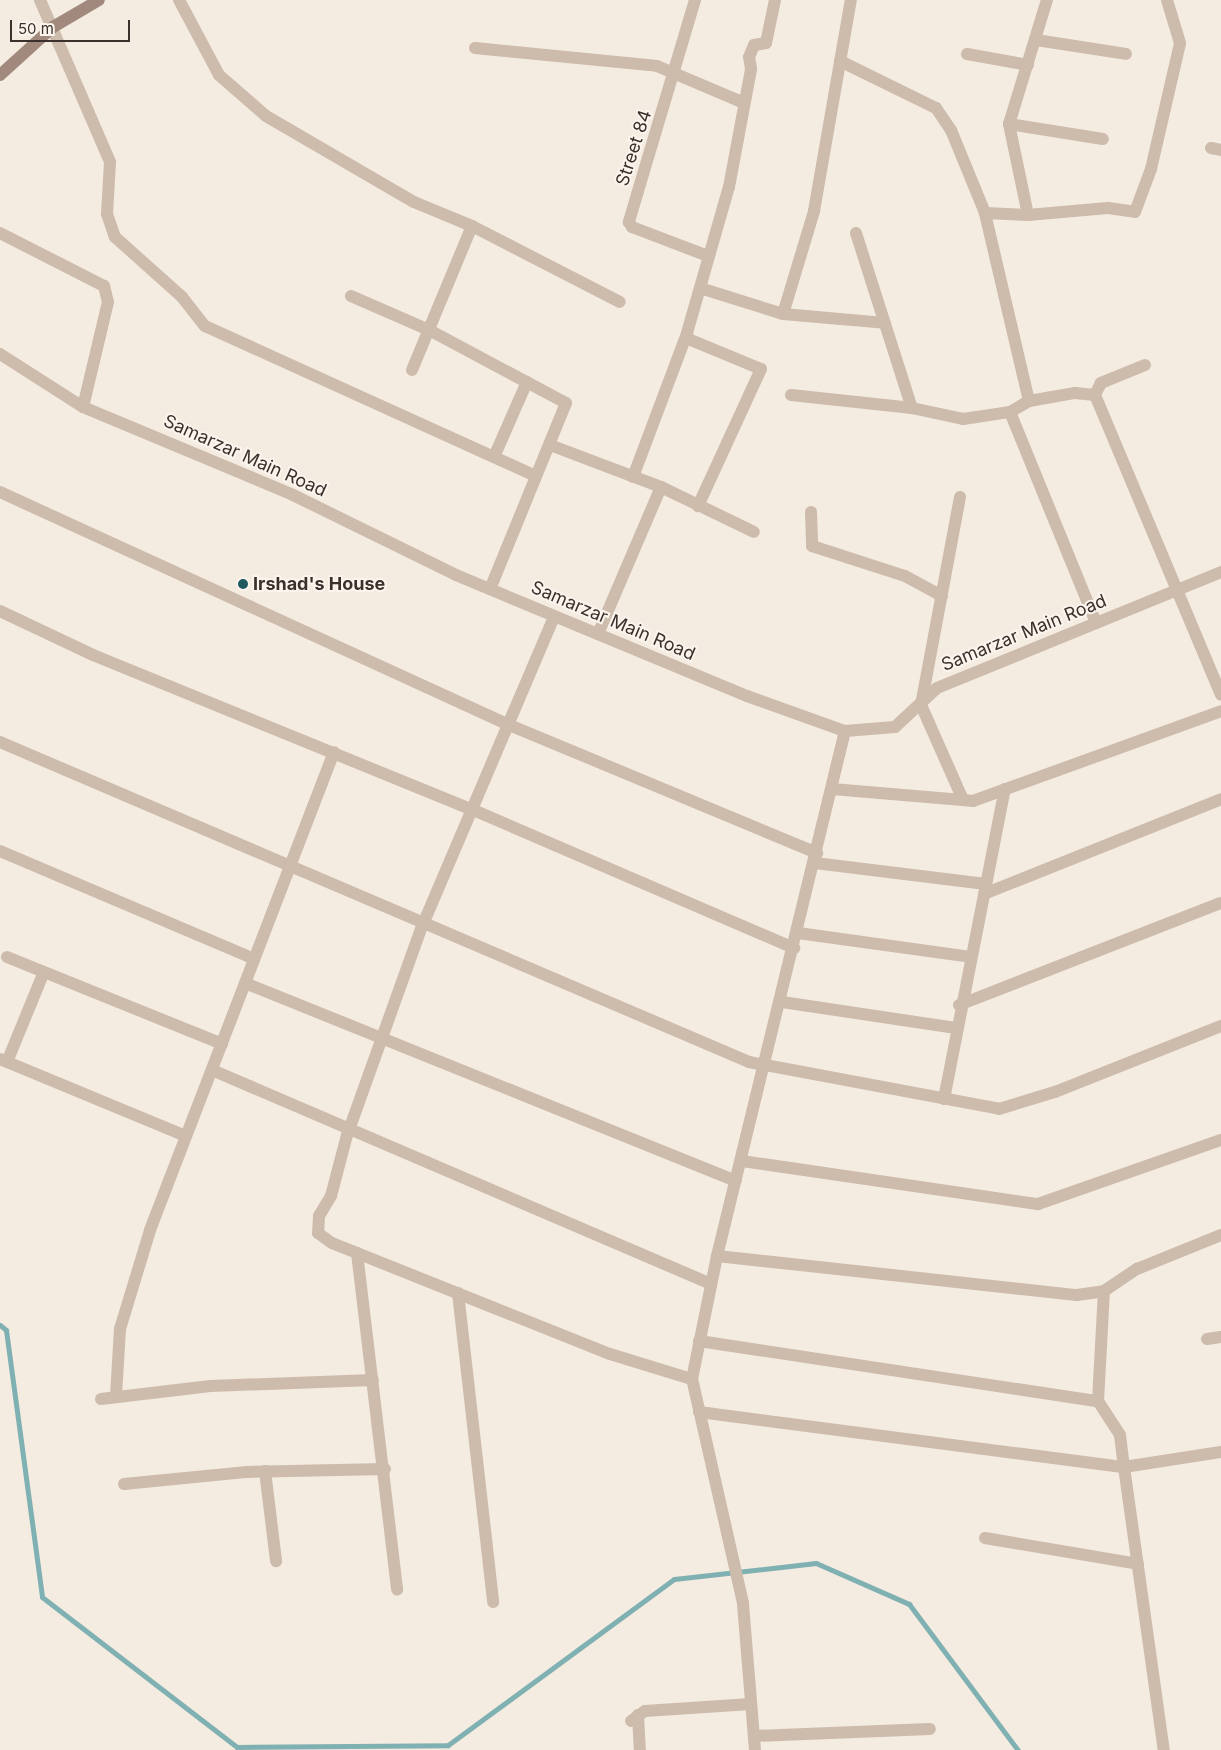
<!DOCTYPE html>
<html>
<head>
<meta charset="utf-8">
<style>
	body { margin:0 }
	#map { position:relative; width:1221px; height:1750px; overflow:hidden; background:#f4ebe1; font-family:Inter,sans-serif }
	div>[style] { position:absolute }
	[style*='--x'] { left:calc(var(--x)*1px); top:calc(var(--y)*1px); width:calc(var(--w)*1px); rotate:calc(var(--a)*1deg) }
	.stream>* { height:5px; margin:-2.5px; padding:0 2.5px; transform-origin:2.5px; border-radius:2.5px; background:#7fb0b2 }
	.street>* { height:12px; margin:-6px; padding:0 6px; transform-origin:6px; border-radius:6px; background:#cdbbac }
	.secondary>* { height:12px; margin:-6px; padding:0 6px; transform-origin:6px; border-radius:6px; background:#a18a7d }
	.dots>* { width:14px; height:14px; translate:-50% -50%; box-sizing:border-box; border:2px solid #fbf5ee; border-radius:50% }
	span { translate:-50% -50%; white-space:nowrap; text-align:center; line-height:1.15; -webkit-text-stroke:4px #fbf5ee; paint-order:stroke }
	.street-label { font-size:18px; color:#3b302b }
	.poi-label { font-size:18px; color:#3b302b; font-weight:700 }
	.left { translate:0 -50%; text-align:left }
	.scale { position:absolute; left:10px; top:20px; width:120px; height:22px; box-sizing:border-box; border:2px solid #3b302b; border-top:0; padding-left:6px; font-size:15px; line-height:18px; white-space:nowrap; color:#3b302b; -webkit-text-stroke:4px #fbf5ee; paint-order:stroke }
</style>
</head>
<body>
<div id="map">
	<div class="stream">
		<i style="--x:0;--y:1325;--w:8;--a:40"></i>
		<i style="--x:6;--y:1330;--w:269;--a:82.3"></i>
		<i style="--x:42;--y:1597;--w:246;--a:37.6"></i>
		<i style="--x:237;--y:1747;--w:211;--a:-0.5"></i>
		<i style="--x:448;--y:1745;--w:280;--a:-36.3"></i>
		<i style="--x:674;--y:1579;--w:143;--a:-6.4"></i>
		<i style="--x:816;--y:1563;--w:102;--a:23.8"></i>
		<i style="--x:909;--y:1604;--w:182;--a:53.3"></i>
	</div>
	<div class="street">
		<i style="--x:40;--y:0;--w:176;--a:66.6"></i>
		<i style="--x:110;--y:162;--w:52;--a:93.3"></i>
		<i style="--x:107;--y:214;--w:24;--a:71"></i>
		<i style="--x:115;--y:237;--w:90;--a:41.8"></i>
		<i style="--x:182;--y:297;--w:37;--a:52"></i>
		<i style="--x:205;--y:326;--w:363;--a:24.4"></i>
		<i style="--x:179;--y:0;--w:85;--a:61.9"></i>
		<i style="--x:219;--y:75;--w:62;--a:41.1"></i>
		<i style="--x:266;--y:116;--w:171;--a:30.2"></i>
		<i style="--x:414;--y:202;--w:63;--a:22.5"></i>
		<i style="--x:472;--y:226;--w:166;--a:27.2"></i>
		<i style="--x:695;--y:0;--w:232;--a:106.6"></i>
		<i style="--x:629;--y:222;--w:6;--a:59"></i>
		<i style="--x:632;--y:227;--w:81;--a:20.9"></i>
		<i style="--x:1036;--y:40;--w:91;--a:8.8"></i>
		<i style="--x:475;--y:48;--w:183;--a:5.6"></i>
		<i style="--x:657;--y:66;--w:95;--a:23"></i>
		<i style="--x:967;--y:54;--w:62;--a:10.2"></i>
		<i style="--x:840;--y:61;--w:107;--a:26.1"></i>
		<i style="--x:936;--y:108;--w:27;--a:56"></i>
		<i style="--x:951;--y:130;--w:90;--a:67.7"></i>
		<i style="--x:1009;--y:124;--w:95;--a:9.1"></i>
		<i style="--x:1211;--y:148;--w:10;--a:11"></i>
		<i style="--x:1028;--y:215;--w:93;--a:-101.8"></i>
		<i style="--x:1009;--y:124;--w:130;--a:-73"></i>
		<i style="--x:0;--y:233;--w:117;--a:27"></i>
		<i style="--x:104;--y:286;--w:16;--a:76"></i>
		<i style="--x:108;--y:302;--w:108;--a:103.4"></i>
		<i style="--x:856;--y:233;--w:184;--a:72.3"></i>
		<i style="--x:700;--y:288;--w:87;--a:17.4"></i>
		<i style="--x:783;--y:314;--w:102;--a:5"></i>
		<i style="--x:351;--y:296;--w:87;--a:23.6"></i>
		<i style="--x:431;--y:331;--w:153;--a:28.1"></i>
		<i style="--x:566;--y:403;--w:201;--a:112.2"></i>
		<i style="--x:783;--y:314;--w:108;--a:-73.2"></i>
		<i style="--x:814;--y:211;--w:214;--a:-80.1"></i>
		<i style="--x:686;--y:338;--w:81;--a:22.5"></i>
		<i style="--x:761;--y:369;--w:151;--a:114.7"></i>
		<i style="--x:0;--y:354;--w:98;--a:32.6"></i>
		<i style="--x:83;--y:407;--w:228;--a:22.7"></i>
		<i style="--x:293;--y:495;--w:182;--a:26.1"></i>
		<i style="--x:456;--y:575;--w:315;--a:22.6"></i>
		<i style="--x:747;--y:696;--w:104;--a:19.7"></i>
		<i style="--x:845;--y:731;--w:50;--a:-4.6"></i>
		<i style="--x:895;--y:727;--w:57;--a:-42.9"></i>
		<i style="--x:937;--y:688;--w:307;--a:-22.2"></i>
		<i style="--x:1145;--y:365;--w:48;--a:157.8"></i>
		<i style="--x:1101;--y:383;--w:13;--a:117"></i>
		<i style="--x:1095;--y:395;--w:325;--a:67.2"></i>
		<i style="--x:412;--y:370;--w:156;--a:-67.4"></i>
		<i style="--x:791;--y:395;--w:122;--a:6.1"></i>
		<i style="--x:912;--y:408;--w:52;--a:12.2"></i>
		<i style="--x:963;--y:419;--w:48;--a:-8.5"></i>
		<i style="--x:1010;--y:412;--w:22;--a:-30"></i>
		<i style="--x:1029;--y:401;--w:47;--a:-9.9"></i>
		<i style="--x:1075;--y:393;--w:20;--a:6"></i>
		<i style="--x:1029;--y:401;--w:193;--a:-103.2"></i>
		<i style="--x:985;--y:213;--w:43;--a:2.7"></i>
		<i style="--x:1028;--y:215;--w:80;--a:-5"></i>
		<i style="--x:1108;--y:208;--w:27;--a:8"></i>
		<i style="--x:1135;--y:212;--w:46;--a:-69.6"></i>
		<i style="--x:1151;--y:169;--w:129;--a:-77"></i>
		<i style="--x:1180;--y:43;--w:45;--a:-106.8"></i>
		<i style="--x:1010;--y:412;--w:228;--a:67.8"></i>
		<i style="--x:550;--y:445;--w:119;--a:20.7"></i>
		<i style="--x:661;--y:487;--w:103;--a:25.8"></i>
		<i style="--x:494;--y:457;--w:82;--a:-66.3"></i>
		<i style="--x:633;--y:477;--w:154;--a:-69.4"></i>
		<i style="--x:687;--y:333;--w:152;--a:-74"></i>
		<i style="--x:729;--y:187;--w:120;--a:-79.4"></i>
		<i style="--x:751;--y:69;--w:12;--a:-99"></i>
		<i style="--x:749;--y:57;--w:13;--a:-67"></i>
		<i style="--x:754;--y:45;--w:12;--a:-9"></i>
		<i style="--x:766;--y:43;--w:44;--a:-78.2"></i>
		<i style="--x:0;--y:492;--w:558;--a:24.59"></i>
		<i style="--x:507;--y:724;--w:336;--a:22.6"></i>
		<i style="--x:960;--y:497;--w:212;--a:100.6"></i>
		<i style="--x:921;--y:705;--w:104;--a:66.1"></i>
		<i style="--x:963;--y:800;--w:10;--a:6"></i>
		<i style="--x:973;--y:801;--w:264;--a:-19.9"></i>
		<i style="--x:811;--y:512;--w:34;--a:88"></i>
		<i style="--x:812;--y:546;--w:98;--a:17.9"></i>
		<i style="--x:905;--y:576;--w:42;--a:28.4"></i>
		<i style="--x:0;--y:611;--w:103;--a:25.3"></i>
		<i style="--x:93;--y:655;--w:408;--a:22.2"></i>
		<i style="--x:471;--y:809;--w:352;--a:23.3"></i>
		<i style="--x:554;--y:617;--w:336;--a:113.1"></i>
		<i style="--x:422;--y:926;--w:222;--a:109.7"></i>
		<i style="--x:347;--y:1135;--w:63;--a:104.7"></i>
		<i style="--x:331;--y:1196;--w:23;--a:121"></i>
		<i style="--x:319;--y:1216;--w:17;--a:93"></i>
		<i style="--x:318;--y:1233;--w:17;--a:36"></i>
		<i style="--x:332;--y:1243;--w:299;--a:21.8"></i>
		<i style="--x:610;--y:1354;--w:86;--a:17"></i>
		<i style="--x:598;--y:634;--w:160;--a:-66.8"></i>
		<i style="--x:0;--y:742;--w:814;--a:23.13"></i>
		<i style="--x:749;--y:1062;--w:254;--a:10.6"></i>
		<i style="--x:999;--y:1109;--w:59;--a:-16.9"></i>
		<i style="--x:1055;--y:1092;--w:179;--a:-21.7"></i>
		<i style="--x:832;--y:789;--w:131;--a:4.8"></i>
		<i style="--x:0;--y:851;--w:276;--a:23"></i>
		<i style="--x:815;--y:863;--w:172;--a:7"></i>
		<i style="--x:984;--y:894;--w:255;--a:-21.8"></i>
		<i style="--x:798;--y:933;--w:174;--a:7.9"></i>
		<i style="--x:7;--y:957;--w:232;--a:22"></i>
		<i style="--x:245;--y:983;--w:529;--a:21.96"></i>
		<i style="--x:782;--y:1002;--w:176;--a:8.5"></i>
		<i style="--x:959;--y:1005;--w:281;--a:-21.3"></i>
		<i style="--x:0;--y:1059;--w:201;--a:22.5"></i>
		<i style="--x:7;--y:1062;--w:97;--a:-67.7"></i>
		<i style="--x:212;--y:1070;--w:543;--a:23.21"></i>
		<i style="--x:944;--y:1099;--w:316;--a:-78.9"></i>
		<i style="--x:742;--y:1161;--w:299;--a:8.3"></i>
		<i style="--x:1038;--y:1204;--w:194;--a:-19.3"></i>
		<i style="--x:357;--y:1253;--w:339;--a:83.2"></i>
		<i style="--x:717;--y:1256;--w:362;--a:6.2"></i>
		<i style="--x:1077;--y:1295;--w:27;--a:-8"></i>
		<i style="--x:1104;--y:1291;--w:40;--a:-34"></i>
		<i style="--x:1137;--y:1269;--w:91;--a:-22"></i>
		<i style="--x:458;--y:1293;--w:311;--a:83.5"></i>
		<i style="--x:1207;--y:1339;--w:14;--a:-8"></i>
		<i style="--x:699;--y:1341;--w:403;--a:8.6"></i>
		<i style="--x:1098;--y:1401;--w:40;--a:57.1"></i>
		<i style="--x:1120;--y:1435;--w:32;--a:83"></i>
		<i style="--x:1124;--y:1467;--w:98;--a:-8.8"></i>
		<i style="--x:116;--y:1396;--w:67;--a:-86.6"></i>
		<i style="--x:120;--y:1329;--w:103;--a:-73.1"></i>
		<i style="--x:150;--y:1230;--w:512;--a:-68.95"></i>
		<i style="--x:101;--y:1399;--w:110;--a:-6.8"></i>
		<i style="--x:210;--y:1386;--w:163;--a:-2.1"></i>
		<i style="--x:1098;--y:1401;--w:110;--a:-86.9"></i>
		<i style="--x:699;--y:1412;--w:429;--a:7.4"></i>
		<i style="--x:1124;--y:1467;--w:286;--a:82"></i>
		<i style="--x:265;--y:1471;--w:91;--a:83"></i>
		<i style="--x:124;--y:1484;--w:124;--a:-5.6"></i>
		<i style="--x:247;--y:1472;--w:138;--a:-1.2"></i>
		<i style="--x:985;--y:1538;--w:155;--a:9.6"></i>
		<i style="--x:638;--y:1715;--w:35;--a:87"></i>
		<i style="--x:631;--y:1721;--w:17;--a:-36"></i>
		<i style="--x:645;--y:1711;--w:106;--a:-3.8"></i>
		<i style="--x:754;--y:1736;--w:176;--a:-2.3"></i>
		<i style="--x:755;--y:1750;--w:147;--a:-94.7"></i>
		<i style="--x:743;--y:1603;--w:230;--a:-102.8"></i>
		<i style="--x:692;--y:1379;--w:126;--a:-78.5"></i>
		<i style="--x:717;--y:1256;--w:540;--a:-76.3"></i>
	</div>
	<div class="secondary">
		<i style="--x:0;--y:75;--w:72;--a:-42.2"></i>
		<i style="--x:53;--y:27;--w:53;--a:-30.4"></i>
	</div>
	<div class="dots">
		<i style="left:243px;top:584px;background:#1f5a5e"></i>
	</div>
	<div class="street-label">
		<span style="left:634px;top:148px;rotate:-72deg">Street 84</span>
		<span style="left:245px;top:456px;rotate:24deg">Samarzar Main Road</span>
		<span style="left:613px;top:621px;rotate:23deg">Samarzar Main Road</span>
		<span style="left:1024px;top:633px;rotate:-22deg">Samarzar Main Road</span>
	</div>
	<div class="poi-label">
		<span class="left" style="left:253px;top:584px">Irshad's House</span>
	</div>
	<div class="scale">50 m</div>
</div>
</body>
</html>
